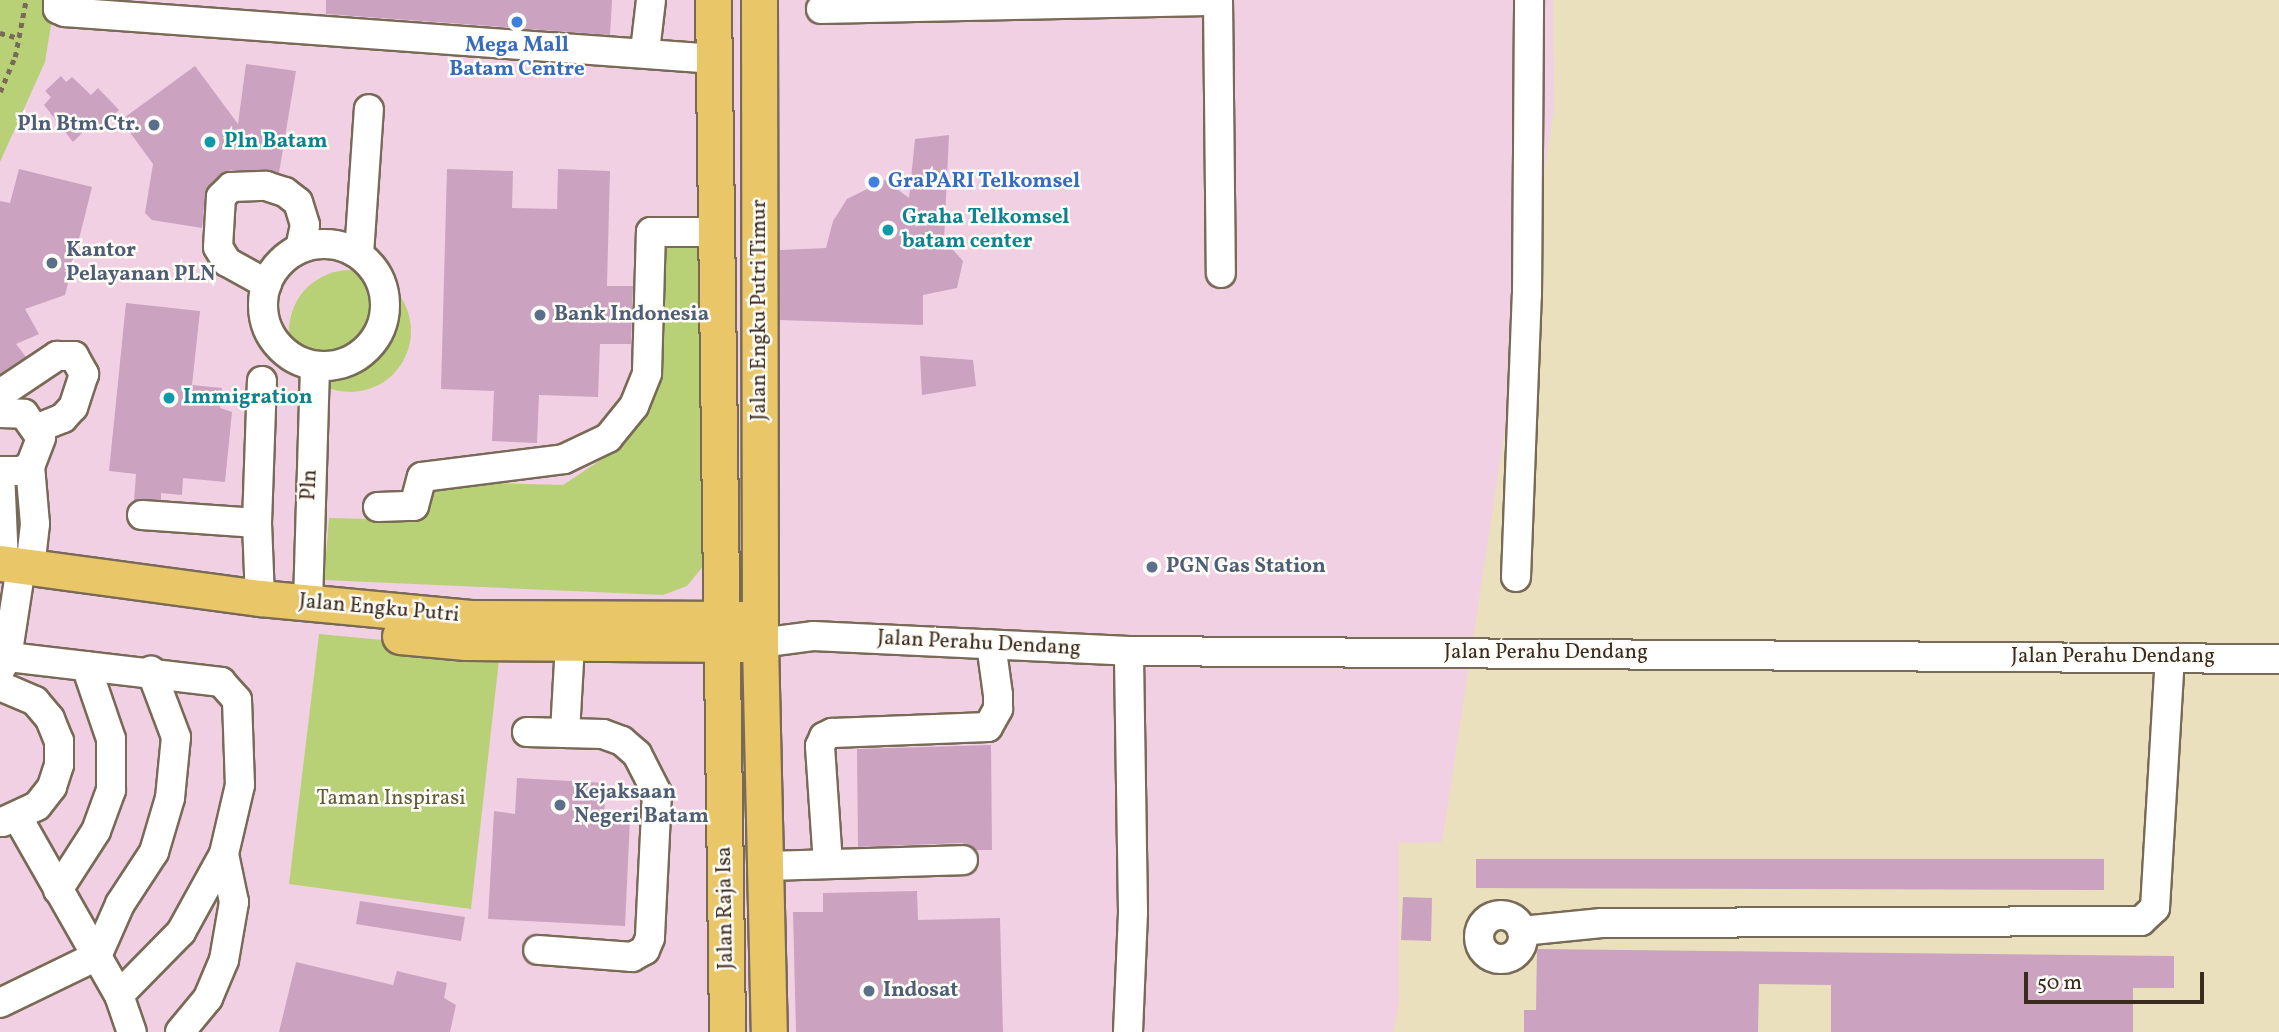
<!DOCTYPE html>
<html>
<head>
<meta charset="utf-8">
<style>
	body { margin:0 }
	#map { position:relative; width:2279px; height:1032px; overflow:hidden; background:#eae0bd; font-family:Vollkorn,serif }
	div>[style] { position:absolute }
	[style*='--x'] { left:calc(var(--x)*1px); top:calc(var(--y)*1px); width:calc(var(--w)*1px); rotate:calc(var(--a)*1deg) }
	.built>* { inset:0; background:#f1d0e3 }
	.green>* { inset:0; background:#b9d176 }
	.round { border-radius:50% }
	.building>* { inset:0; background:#cba3c0 }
	.path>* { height:4.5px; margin-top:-2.25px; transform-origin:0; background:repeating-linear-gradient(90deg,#786a56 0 5px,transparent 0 10px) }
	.roads { filter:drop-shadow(2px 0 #786a56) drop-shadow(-2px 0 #786a56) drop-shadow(0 2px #786a56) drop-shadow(0 -2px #786a56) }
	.minor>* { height:28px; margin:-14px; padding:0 14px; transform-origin:14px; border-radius:14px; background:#fff }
	.minor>.ring { margin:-14px; padding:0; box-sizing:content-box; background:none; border:28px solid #fff; border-radius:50% }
	.major>* { height:35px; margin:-17.5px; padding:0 17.5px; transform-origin:17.5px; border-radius:17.5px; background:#e9c769 }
	.dots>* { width:19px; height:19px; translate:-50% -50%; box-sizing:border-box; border:4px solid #fdfcf7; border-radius:50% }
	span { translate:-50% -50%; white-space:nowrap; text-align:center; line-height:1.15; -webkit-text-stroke:5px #fdfcf7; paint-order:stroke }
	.shop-label { font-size:21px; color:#366cbe; font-weight:700 }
	.left { translate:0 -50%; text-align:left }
	.service-label { font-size:21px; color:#4e5e75; font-weight:700 }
	.right { translate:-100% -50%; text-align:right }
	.culture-label { font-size:21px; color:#0d838f; font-weight:700 }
	.street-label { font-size:21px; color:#3b2a1e }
	.park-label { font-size:21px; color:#615c38 }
	.scale { position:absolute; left:2024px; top:972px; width:180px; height:32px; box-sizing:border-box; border:4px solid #3b2a1e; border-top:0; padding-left:9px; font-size:21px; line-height:24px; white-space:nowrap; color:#3b2a1e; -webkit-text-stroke:5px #fdfcf7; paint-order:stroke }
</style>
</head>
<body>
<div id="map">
	<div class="built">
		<i style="clip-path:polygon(0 0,1553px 0,1554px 108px,1442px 842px,1399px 843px,1399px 1002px,1393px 1032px,0 1032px)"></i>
	</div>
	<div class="green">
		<i style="clip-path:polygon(0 0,55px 0,45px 62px,0 162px)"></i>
		<i style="clip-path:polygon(713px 239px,713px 554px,687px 586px,663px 595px,324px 580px,329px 518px,416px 520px,421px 481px,563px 485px,613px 452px,638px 416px,662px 241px)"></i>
		<i class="round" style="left:289px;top:270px;width:122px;height:122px"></i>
		<i style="clip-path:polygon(319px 634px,500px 651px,471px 909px,289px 884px)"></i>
	</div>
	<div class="building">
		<i style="clip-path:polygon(326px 0,612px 0,610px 35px,326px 14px)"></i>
		<i style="clip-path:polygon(246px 64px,296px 71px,279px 173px,231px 170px,219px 175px,205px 195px,202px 228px,152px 220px,145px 213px,153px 164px,121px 120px,195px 66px,238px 124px)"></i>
		<i style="clip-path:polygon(61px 76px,66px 82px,72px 77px,91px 95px,98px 88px,119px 110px,95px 133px,88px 127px,73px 142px,44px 105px,51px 97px,45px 91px)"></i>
		<i style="clip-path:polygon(949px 135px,944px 240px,963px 261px,957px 288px,923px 295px,923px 325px,780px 320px,780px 250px,826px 248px,833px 221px,847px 199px,885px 180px,909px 198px,915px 139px)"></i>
		<i style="clip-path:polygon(19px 169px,92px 187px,65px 295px,25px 309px,39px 334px,16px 344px,26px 357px,0 374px,0 201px,10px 203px)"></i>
		<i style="clip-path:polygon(447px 169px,513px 171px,512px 208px,557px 209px,558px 169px,610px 171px,607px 286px,633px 286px,631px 344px,600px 344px,598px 397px,539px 395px,537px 443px,492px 441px,494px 391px,441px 389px)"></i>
		<i style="clip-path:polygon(126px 303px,200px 311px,192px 385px,222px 388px,220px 408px,232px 412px,225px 482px,183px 478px,182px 495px,161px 493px,161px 500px,134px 501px,136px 474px,109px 471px)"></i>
		<i style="clip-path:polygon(920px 356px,973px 360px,976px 386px,922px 395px)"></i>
		<i style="clip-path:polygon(991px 745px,992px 850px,976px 850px,962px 843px,858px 847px,857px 749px)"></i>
		<i style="clip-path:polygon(517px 778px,606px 783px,604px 818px,630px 819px,625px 926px,488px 919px,494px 811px,515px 814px)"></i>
		<i style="clip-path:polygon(1476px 859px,2104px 859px,2104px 890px,1476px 888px)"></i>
		<i style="clip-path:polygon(917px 891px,918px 920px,1000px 918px,1003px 1032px,796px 1032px,793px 912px,823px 912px,823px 893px)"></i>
		<i style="clip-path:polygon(1403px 897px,1432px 898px,1431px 941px,1401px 940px)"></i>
		<i style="clip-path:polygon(360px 901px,465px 917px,461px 941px,356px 924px)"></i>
		<i style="clip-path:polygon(1537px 949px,2174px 956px,2174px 988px,2133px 988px,2133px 1032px,1831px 1032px,1831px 985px,1759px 984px,1758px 1032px,1524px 1032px,1524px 1010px,1536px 1010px)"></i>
		<i style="clip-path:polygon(296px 962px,393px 985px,397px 971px,447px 983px,444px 998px,456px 1005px,450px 1032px,279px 1032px)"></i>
	</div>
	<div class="path">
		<i style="--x:0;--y:33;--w:20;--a:15"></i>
		<i style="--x:0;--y:92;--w:38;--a:-67"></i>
		<i style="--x:15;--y:57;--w:58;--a:-79.1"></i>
	</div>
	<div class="roads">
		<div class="minor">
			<i style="--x:58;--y:0;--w:9;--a:90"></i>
			<i style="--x:58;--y:9;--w:8;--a:23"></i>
			<i style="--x:65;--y:12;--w:652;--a:4.14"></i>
			<i style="--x:1218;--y:0;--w:273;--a:89.4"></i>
			<i style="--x:821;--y:9;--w:397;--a:-1.2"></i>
			<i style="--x:645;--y:51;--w:51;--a:-83.3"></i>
			<i class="ring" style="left:263px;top:244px;width:94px;height:94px"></i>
			<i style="--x:359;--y:254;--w:145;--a:-86.1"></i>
			<i style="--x:267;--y:284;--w:46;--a:-151.2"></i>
			<i style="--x:227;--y:262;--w:17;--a:-121"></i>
			<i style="--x:218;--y:247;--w:50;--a:-86.6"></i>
			<i style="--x:221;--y:197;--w:14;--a:-45"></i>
			<i style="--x:231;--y:187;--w:35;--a:-2"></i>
			<i style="--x:266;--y:186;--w:20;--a:18"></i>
			<i style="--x:285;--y:192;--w:16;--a:38"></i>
			<i style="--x:298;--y:202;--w:24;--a:73"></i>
			<i style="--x:305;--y:225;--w:24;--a:102"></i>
			<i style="--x:0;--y:394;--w:69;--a:-33.7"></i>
			<i style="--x:57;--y:356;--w:17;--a:0"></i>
			<i style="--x:74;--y:356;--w:21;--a:61"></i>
			<i style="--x:84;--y:374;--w:35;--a:108"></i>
			<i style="--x:73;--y:407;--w:15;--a:132"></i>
			<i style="--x:63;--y:418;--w:27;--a:158"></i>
			<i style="--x:0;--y:413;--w:24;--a:2"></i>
			<i style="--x:24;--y:414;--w:29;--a:55"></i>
			<i style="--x:41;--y:438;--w:30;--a:111"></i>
			<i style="--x:30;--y:466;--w:10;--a:151"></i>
			<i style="--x:21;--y:471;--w:21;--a:180"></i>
			<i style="--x:30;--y:466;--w:58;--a:85.1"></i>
			<i style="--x:35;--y:524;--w:44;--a:96.5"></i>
			<i style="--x:0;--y:471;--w:93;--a:87.5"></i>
			<i style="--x:378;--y:507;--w:36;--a:-2"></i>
			<i style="--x:414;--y:506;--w:30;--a:-75"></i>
			<i style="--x:422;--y:477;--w:143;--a:-7.2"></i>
			<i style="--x:564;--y:459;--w:49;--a:-25.5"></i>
			<i style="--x:608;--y:438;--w:41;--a:-50.9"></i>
			<i style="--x:634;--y:406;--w:35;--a:-68"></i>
			<i style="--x:647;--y:373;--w:141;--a:-88.4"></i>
			<i style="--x:651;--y:232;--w:68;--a:0"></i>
			<i style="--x:142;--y:515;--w:115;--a:4"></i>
			<i style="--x:1516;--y:577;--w:282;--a:-87.8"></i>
			<i style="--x:1527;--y:295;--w:295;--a:-89.6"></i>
			<i style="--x:260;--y:598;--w:75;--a:-92.3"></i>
			<i style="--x:257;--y:523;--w:142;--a:-88"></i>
			<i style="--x:308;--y:603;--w:237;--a:-88.3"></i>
			<i style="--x:760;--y:643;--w:53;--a:-7.5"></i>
			<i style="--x:813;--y:636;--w:316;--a:2.7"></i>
			<i style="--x:1129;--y:651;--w:1150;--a:0.4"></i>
			<i style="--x:0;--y:656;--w:223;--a:6.7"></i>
			<i style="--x:221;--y:682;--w:24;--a:48"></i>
			<i style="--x:237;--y:700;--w:85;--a:88"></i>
			<i style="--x:240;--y:785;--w:71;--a:103.1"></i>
			<i style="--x:224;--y:854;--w:89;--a:118.9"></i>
			<i style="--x:181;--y:932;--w:88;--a:134.5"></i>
			<i style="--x:0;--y:670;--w:14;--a:-60"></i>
			<i style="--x:7;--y:658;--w:92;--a:-81.3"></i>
			<i style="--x:0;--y:686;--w:38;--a:23"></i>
			<i style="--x:35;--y:701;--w:23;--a:50"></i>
			<i style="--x:50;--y:719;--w:24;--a:68"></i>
			<i style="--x:59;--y:741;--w:24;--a:90"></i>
			<i style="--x:59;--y:765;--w:23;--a:108"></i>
			<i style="--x:52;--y:787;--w:24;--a:128"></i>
			<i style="--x:37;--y:806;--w:38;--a:155"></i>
			<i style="--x:527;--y:732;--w:76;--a:1.5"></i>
			<i style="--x:603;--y:734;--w:20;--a:20"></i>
			<i style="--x:622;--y:741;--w:20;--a:41"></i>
			<i style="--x:637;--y:754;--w:44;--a:62.9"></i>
			<i style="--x:657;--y:793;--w:145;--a:92.8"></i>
			<i style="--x:650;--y:938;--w:13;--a:113"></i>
			<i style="--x:645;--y:950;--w:15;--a:152"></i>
			<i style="--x:632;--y:957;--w:94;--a:-175.7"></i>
			<i style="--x:565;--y:733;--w:90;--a:-86.8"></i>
			<i style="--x:18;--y:818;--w:204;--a:60.3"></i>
			<i style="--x:119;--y:995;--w:39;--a:71"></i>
			<i style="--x:828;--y:864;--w:118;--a:-93.9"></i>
			<i style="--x:820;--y:746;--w:10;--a:-66"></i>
			<i style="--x:824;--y:737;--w:9;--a:-27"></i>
			<i style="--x:832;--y:733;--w:156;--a:-2.2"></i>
			<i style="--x:988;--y:727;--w:21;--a:-61"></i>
			<i style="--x:998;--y:709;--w:14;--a:-90"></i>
			<i style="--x:998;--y:695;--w:51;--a:-97.8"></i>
			<i style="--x:765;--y:866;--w:198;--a:-1.7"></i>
			<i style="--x:58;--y:890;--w:70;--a:-57.2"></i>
			<i style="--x:96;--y:831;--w:44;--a:-69.9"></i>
			<i style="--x:111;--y:790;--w:51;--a:-90"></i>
			<i style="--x:111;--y:739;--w:77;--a:-108.9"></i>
			<i class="ring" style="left:1479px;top:915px;width:16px;height:16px"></i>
			<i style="--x:1522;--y:931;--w:80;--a:-5.7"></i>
			<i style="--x:1602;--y:923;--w:539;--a:-0.21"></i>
			<i style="--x:2141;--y:921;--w:19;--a:-43"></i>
			<i style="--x:2155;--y:908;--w:250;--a:-86.6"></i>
			<i style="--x:0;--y:1003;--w:108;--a:-25.9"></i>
			<i style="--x:97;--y:956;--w:57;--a:-66.1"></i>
			<i style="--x:120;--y:904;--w:62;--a:-56.8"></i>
			<i style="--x:154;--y:852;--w:56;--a:-73.5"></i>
			<i style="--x:170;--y:798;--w:61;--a:-84.4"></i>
			<i style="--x:176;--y:737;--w:71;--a:-110.7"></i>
			<i style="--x:180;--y:1032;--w:44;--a:-50.5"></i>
			<i style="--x:208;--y:998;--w:41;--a:-67.2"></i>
			<i style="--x:224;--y:960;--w:59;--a:-80.2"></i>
			<i style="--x:234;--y:902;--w:49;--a:-101.8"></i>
			<i style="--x:1128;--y:1032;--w:120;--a:-87.6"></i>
			<i style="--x:1133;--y:912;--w:261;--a:-90.9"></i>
		</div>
		<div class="major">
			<i style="--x:713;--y:0;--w:1032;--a:89.22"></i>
			<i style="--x:759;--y:0;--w:643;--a:89.91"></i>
			<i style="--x:760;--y:643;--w:389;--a:88.7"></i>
			<i style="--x:0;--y:563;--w:262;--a:7.7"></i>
			<i style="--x:260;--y:598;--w:211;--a:5.4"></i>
			<i style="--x:470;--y:618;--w:276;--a:0.2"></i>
			<i style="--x:400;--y:636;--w:66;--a:5.2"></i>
			<i style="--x:466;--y:642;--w:280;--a:0.4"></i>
		</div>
	</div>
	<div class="dots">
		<i style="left:517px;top:22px;background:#3f7fe0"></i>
		<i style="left:154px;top:125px;background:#5c6f8a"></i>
		<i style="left:210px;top:142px;background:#0f9aa8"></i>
		<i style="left:874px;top:182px;background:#3f7fe0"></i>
		<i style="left:888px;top:230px;background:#0f9aa8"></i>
		<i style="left:52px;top:263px;background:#5c6f8a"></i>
		<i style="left:540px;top:315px;background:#5c6f8a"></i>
		<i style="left:169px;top:398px;background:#0f9aa8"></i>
		<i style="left:1152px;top:567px;background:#5c6f8a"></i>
		<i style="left:560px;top:805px;background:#5c6f8a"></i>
		<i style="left:869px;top:991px;background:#5c6f8a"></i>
	</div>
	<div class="shop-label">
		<span style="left:517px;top:58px">Mega Mall<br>Batam Centre</span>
		<span class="left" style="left:888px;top:182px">GraPARI Telkomsel</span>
	</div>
	<div class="service-label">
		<span class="right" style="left:140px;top:125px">Pln Btm.Ctr.</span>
		<span class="left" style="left:66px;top:263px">Kantor<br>Pelayanan PLN</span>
		<span class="left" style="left:554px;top:315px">Bank Indonesia</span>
		<span class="left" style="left:1166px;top:567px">PGN Gas Station</span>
		<span class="left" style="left:574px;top:805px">Kejaksaan<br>Negeri Batam</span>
		<span class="left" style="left:883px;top:991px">Indosat</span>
	</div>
	<div class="culture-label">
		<span class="left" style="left:224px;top:142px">Pln Batam</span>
		<span class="left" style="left:902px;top:230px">Graha Telkomsel<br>batam center</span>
		<span class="left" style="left:183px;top:398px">Immigration</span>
	</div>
	<div class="street-label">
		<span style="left:760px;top:310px;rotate:-90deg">Jalan Engku Putri Timur</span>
		<span style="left:310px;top:485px;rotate:-87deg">Pln</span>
		<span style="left:379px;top:609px;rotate:5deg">Jalan Engku Putri</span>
		<span style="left:979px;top:644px;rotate:3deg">Jalan Perahu Dendang</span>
		<span style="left:1546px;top:653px">Jalan Perahu Dendang</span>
		<span style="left:2113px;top:657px">Jalan Perahu Dendang</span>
		<span style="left:726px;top:908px;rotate:-91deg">Jalan Raja Isa</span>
	</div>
	<div class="park-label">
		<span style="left:391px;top:799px">Taman Inspirasi</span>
	</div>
	<div class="scale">50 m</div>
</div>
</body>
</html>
